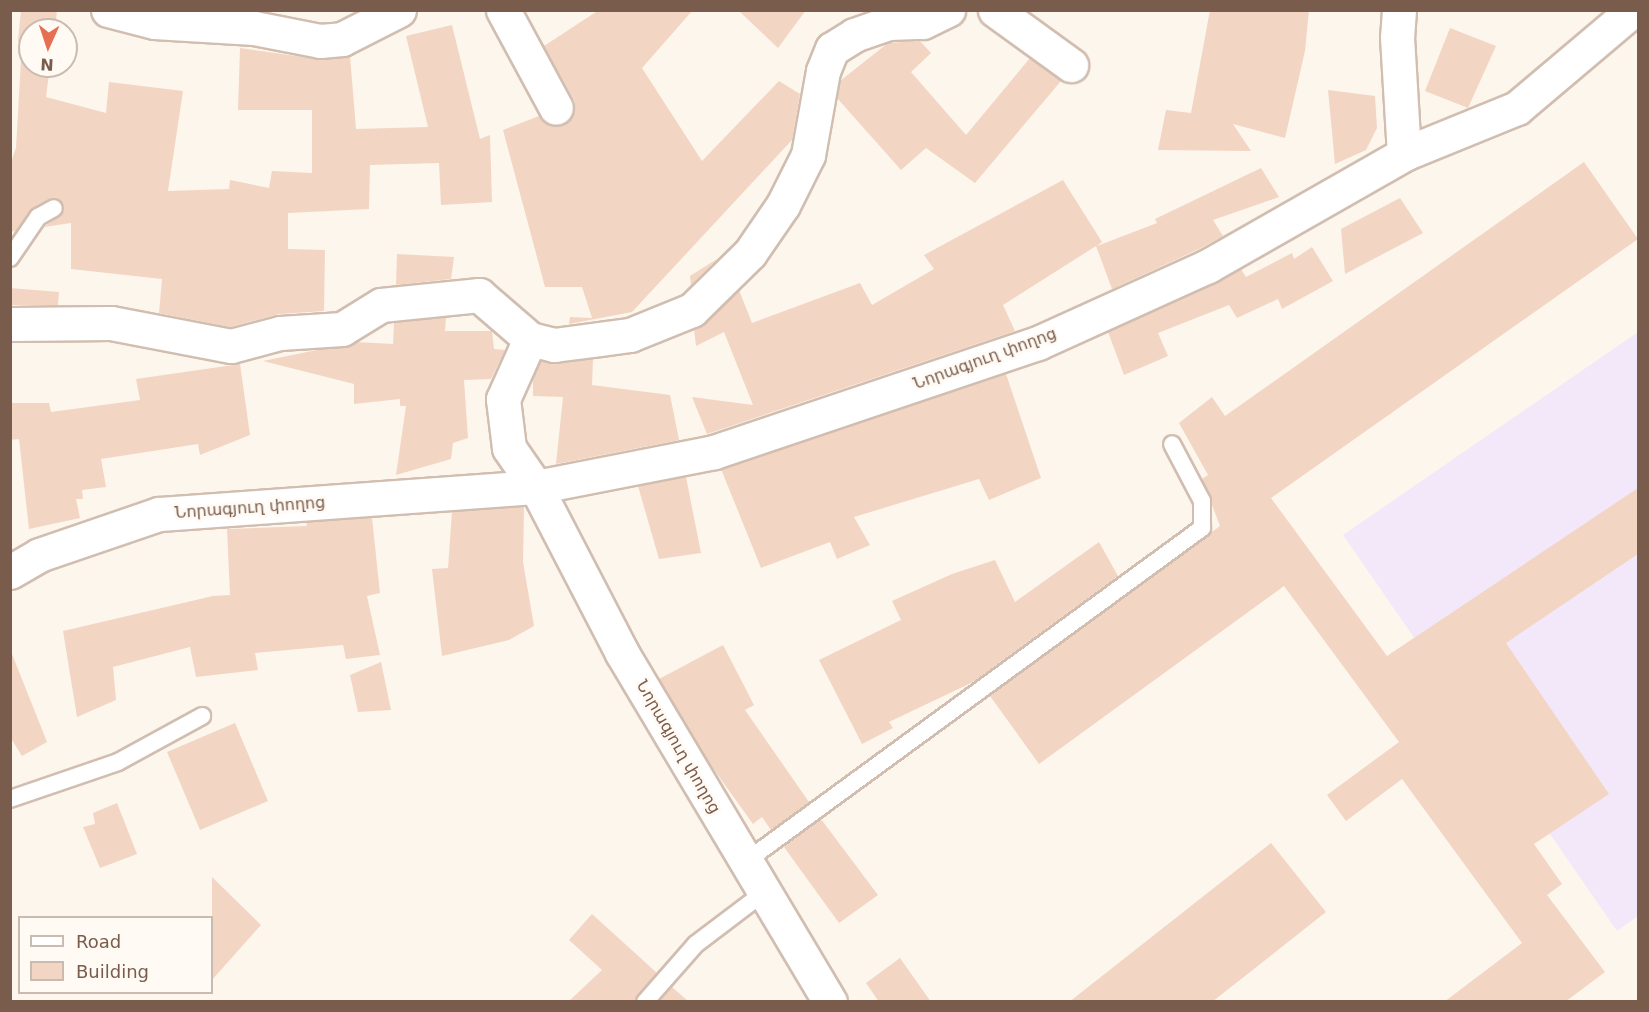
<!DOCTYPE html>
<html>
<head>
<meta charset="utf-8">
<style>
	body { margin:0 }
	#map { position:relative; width:1649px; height:1012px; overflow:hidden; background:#fdf6ec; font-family:"DejaVu Sans","Noto Sans Armenian",sans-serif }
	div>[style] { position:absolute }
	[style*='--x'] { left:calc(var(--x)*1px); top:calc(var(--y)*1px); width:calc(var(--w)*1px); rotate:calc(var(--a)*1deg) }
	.education>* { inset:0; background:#f3e8fa }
	.building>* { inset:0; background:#f3d5c3 }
	.roads { filter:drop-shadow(2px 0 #d1beb0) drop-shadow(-2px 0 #d1beb0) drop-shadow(0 2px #d1beb0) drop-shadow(0 -2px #d1beb0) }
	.service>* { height:16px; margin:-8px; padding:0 8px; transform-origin:8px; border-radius:8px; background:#fff }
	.minor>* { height:33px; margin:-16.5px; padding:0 16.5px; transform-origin:16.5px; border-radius:16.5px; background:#fff }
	span { translate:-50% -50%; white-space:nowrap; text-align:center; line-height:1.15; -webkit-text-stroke:5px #fffaf3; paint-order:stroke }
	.street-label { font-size:16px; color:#7a5c4d }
	.frame { position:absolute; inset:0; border:12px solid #7a5c4d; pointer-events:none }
	.legend { position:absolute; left:18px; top:916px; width:195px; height:78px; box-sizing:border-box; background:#fffaf3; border:2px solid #cabbb1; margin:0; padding:8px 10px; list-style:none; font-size:18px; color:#7a5c4d }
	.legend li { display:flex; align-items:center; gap:12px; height:30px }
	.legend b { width:30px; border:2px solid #cabbb1 }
	.north { position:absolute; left:18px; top:18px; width:60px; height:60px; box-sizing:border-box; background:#fffaf3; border:2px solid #cabbb1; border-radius:50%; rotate:183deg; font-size:16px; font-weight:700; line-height:24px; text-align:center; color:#7a5c4d }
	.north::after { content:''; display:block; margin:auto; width:21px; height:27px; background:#e76f51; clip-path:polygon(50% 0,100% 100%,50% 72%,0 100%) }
</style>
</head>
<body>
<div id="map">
	<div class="education">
		<i style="clip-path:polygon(1638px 332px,1638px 916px,1617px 931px,1343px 535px)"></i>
	</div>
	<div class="building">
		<i style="clip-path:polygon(21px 10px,57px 10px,55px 30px,30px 30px,30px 66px,50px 66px,46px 97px,106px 113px,109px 82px,183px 91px,168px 191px,229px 189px,230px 180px,269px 188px,272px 171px,312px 173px,312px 110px,238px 110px,240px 48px,317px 59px,350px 56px,356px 129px,428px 127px,406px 36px,452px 25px,480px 139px,490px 135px,492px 202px,441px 205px,439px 163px,370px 165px,369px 209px,288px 213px,288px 249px,325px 250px,324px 311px,279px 314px,230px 327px,159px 313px,162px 279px,71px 269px,71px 223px,44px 227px,63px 213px,59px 199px,49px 199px,33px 208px,16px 231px,10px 232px,10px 165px,16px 148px,22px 42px,18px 41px)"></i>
		<i style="clip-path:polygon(599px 10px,693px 10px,642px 68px,702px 161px,779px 81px,800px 94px,792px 140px,632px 312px,569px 324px,570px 317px,592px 318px,582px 287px,545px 287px,503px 130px,539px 116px,555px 127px,572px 118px,575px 102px,544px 46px)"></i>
		<i style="clip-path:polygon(738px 10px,806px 10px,778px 48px)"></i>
		<i style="clip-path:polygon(1210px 10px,1309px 10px,1305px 51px,1285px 138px,1233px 124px,1251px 151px,1158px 150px,1166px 110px,1191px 113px)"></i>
		<i style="clip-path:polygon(1450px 28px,1496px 46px,1468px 108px,1425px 91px)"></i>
		<i style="clip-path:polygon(920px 41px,931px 53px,911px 72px,966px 135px,1030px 58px,1061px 81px,975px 183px,926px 148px,901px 170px,837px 98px,840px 81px,888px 43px)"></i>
		<i style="clip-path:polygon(1328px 90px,1375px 96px,1377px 128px,1366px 150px,1335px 164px)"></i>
		<i style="clip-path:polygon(1584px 162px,1638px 239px,1271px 498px,1387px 656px,1638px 488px,1638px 554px,1506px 643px,1609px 794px,1534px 844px,1562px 884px,1547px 895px,1605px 972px,1565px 1002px,1444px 1002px,1522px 943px,1402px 779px,1346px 821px,1327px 795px,1399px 742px,1284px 586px,1039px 764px,990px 696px,1220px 526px,1202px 479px,1208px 475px,1179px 423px,1212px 397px,1225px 416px)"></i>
		<i style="clip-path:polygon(1261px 168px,1279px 197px,1213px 220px,1223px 236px,1199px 249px,1112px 289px,1096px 246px,1003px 305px,1015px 331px,707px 434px,692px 397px,753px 405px,724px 332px,696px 346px,694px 329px,739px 290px,752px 323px,860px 283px,872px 305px,934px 269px,924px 255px,1063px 180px,1102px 242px,1097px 246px,1157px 223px,1155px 219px)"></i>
		<i style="clip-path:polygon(1400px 198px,1423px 233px,1345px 274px,1341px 229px)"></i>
		<i style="clip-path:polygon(1312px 247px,1333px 281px,1282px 309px,1278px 299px,1237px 318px,1229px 305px,1158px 333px,1168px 356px,1124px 375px,1108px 332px,1241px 269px,1246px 277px,1292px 253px,1294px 259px)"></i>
		<i style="clip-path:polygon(397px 254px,454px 257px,451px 279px,396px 285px)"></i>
		<i style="clip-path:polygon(717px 259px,691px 285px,690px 276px)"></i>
		<i style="clip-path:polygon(10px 288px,59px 292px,58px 305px,10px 305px)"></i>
		<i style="clip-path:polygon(446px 317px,445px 331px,492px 331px,494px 349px,505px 350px,491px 379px,464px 380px,468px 438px,453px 443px,451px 459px,396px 475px,406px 406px,400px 406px,400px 399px,354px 404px,354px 384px,263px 361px,356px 342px,393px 344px,394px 323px)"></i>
		<i style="clip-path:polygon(593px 359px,592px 385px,670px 395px,679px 440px,556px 464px,563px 397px,533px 396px,533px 378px,541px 361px,556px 364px)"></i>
		<i style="clip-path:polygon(240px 364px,250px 435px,200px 455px,198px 444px,101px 459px,106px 487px,82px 490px,83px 499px,76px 499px,80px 518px,29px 529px,19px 439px,10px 440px,10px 403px,49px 403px,51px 412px,140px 400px,136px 379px)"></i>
		<i style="clip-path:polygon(1006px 374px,1041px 478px,989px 500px,979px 479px,854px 517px,870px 545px,837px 559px,830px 542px,761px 568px,721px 469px)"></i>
		<i style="clip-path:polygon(686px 477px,701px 553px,659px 559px,638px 486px)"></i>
		<i style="clip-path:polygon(524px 507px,523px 562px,534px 626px,509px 640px,442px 656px,432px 569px,448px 568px,452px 512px)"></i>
		<i style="clip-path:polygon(372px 518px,380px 593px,367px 596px,380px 655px,346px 659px,343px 645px,255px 653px,258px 670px,196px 677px,190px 647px,113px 667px,116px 700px,77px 717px,63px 631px,213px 596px,230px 595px,227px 529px,307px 526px,306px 522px)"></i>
		<i style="clip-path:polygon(1099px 542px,1118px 576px,973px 682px,889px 722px,893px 728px,862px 744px,819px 660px,901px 620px,892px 601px,952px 574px,995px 560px,1015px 602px)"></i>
		<i style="clip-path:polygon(723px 645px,754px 705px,745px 710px,809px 802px,771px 830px,762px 817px,753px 824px,707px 760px,659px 679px)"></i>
		<i style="clip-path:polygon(12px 654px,47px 742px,22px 756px,10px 737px)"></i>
		<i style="clip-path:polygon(381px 662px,391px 710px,358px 712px,350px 675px)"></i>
		<i style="clip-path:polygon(235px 723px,268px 801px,200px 830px,167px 752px)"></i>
		<i style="clip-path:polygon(117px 803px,137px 854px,100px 868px,83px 827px,95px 824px,93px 813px)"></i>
		<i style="clip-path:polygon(821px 819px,878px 895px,839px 923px,784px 847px)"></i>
		<i style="clip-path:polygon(1271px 843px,1326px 912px,1212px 1002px,1069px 1002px)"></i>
		<i style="clip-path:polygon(212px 877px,261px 925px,212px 980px)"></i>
		<i style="clip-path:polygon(592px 914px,657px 973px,635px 1002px,568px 1002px,602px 970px,569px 940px)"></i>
		<i style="clip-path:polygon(900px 958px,931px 1002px,879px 1002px,866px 983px)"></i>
		<i style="clip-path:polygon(672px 987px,689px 1002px,659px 1002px)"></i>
	</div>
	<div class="roads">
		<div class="service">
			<i style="--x:10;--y:258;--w:50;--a:-55.7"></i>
			<i style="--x:38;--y:217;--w:18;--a:-29"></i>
			<i style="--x:10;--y:799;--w:114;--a:-18.9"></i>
			<i style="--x:118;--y:762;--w:96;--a:-28.7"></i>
			<i style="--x:745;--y:862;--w:566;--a:-36.16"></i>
			<i style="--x:1202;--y:528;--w:27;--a:-90"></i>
			<i style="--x:1202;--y:501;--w:64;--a:-117.8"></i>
			<i style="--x:645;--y:1002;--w:77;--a:-48.7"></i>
			<i style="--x:696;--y:944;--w:83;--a:-37.1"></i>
		</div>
		<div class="minor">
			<i style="--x:108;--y:10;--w:48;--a:14.6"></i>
			<i style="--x:154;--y:22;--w:100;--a:3.4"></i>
			<i style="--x:254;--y:28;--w:67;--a:11.1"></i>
			<i style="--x:320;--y:41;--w:22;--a:-5"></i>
			<i style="--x:342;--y:39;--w:64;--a:-27"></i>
			<i style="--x:503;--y:10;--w:111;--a:61.6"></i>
			<i style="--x:995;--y:10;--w:94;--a:35.9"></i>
			<i style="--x:1399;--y:10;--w:27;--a:94"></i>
			<i style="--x:1397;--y:37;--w:117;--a:86.6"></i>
			<i style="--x:10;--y:324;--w:101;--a:-0.6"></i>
			<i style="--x:111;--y:323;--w:122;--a:10.9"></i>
			<i style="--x:231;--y:346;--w:51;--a:-14.9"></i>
			<i style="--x:280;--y:333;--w:62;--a:-3.7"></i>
			<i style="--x:342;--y:329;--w:46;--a:-31.6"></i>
			<i style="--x:381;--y:305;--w:99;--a:-5.8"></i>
			<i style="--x:479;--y:295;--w:67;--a:40.8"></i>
			<i style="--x:530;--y:339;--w:25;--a:14"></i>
			<i style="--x:554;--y:345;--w:77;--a:-7.5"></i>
			<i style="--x:630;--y:335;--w:67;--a:-22"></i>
			<i style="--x:692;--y:310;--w:81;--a:-44.5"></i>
			<i style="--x:750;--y:253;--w:58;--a:-55.5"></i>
			<i style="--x:783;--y:205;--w:56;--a:-63.4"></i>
			<i style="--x:808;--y:155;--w:85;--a:-79.9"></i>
			<i style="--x:823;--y:71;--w:24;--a:-68"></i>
			<i style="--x:832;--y:49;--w:26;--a:-32"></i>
			<i style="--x:854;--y:35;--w:37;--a:-19"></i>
			<i style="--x:889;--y:23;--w:34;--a:-2"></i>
			<i style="--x:923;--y:22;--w:28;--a:-26"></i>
			<i style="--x:530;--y:339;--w:66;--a:114.2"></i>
			<i style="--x:503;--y:399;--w:49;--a:83"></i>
			<i style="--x:509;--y:448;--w:47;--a:55.3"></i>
			<i style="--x:536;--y:487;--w:187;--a:62.6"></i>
			<i style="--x:622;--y:653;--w:406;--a:59.2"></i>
			<i style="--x:10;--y:572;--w:34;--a:-30"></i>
			<i style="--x:39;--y:555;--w:127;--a:-18.9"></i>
			<i style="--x:159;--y:514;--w:378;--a:-4.1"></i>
			<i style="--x:536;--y:487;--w:181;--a:-11.1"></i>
			<i style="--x:714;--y:452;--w:342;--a:-18.6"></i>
			<i style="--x:1038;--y:343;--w:187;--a:-24.4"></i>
			<i style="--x:1208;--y:266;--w:226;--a:-29.7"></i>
			<i style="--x:1404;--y:154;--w:122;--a:-22.2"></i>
			<i style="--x:1517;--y:108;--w:152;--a:-40.2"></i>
		</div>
	</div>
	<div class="street-label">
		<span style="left:985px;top:359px;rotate:-20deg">Նորագյուղ փողոց</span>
		<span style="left:250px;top:508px;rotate:-4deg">Նորագյուղ փողոց</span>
		<span style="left:678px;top:747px;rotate:60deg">Նորագյուղ փողոց</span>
	</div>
	<div class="frame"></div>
	<ul class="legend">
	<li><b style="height:8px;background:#fff"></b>Road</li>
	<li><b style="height:16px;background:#f3d5c3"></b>Building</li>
	</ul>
	<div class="north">N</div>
</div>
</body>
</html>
